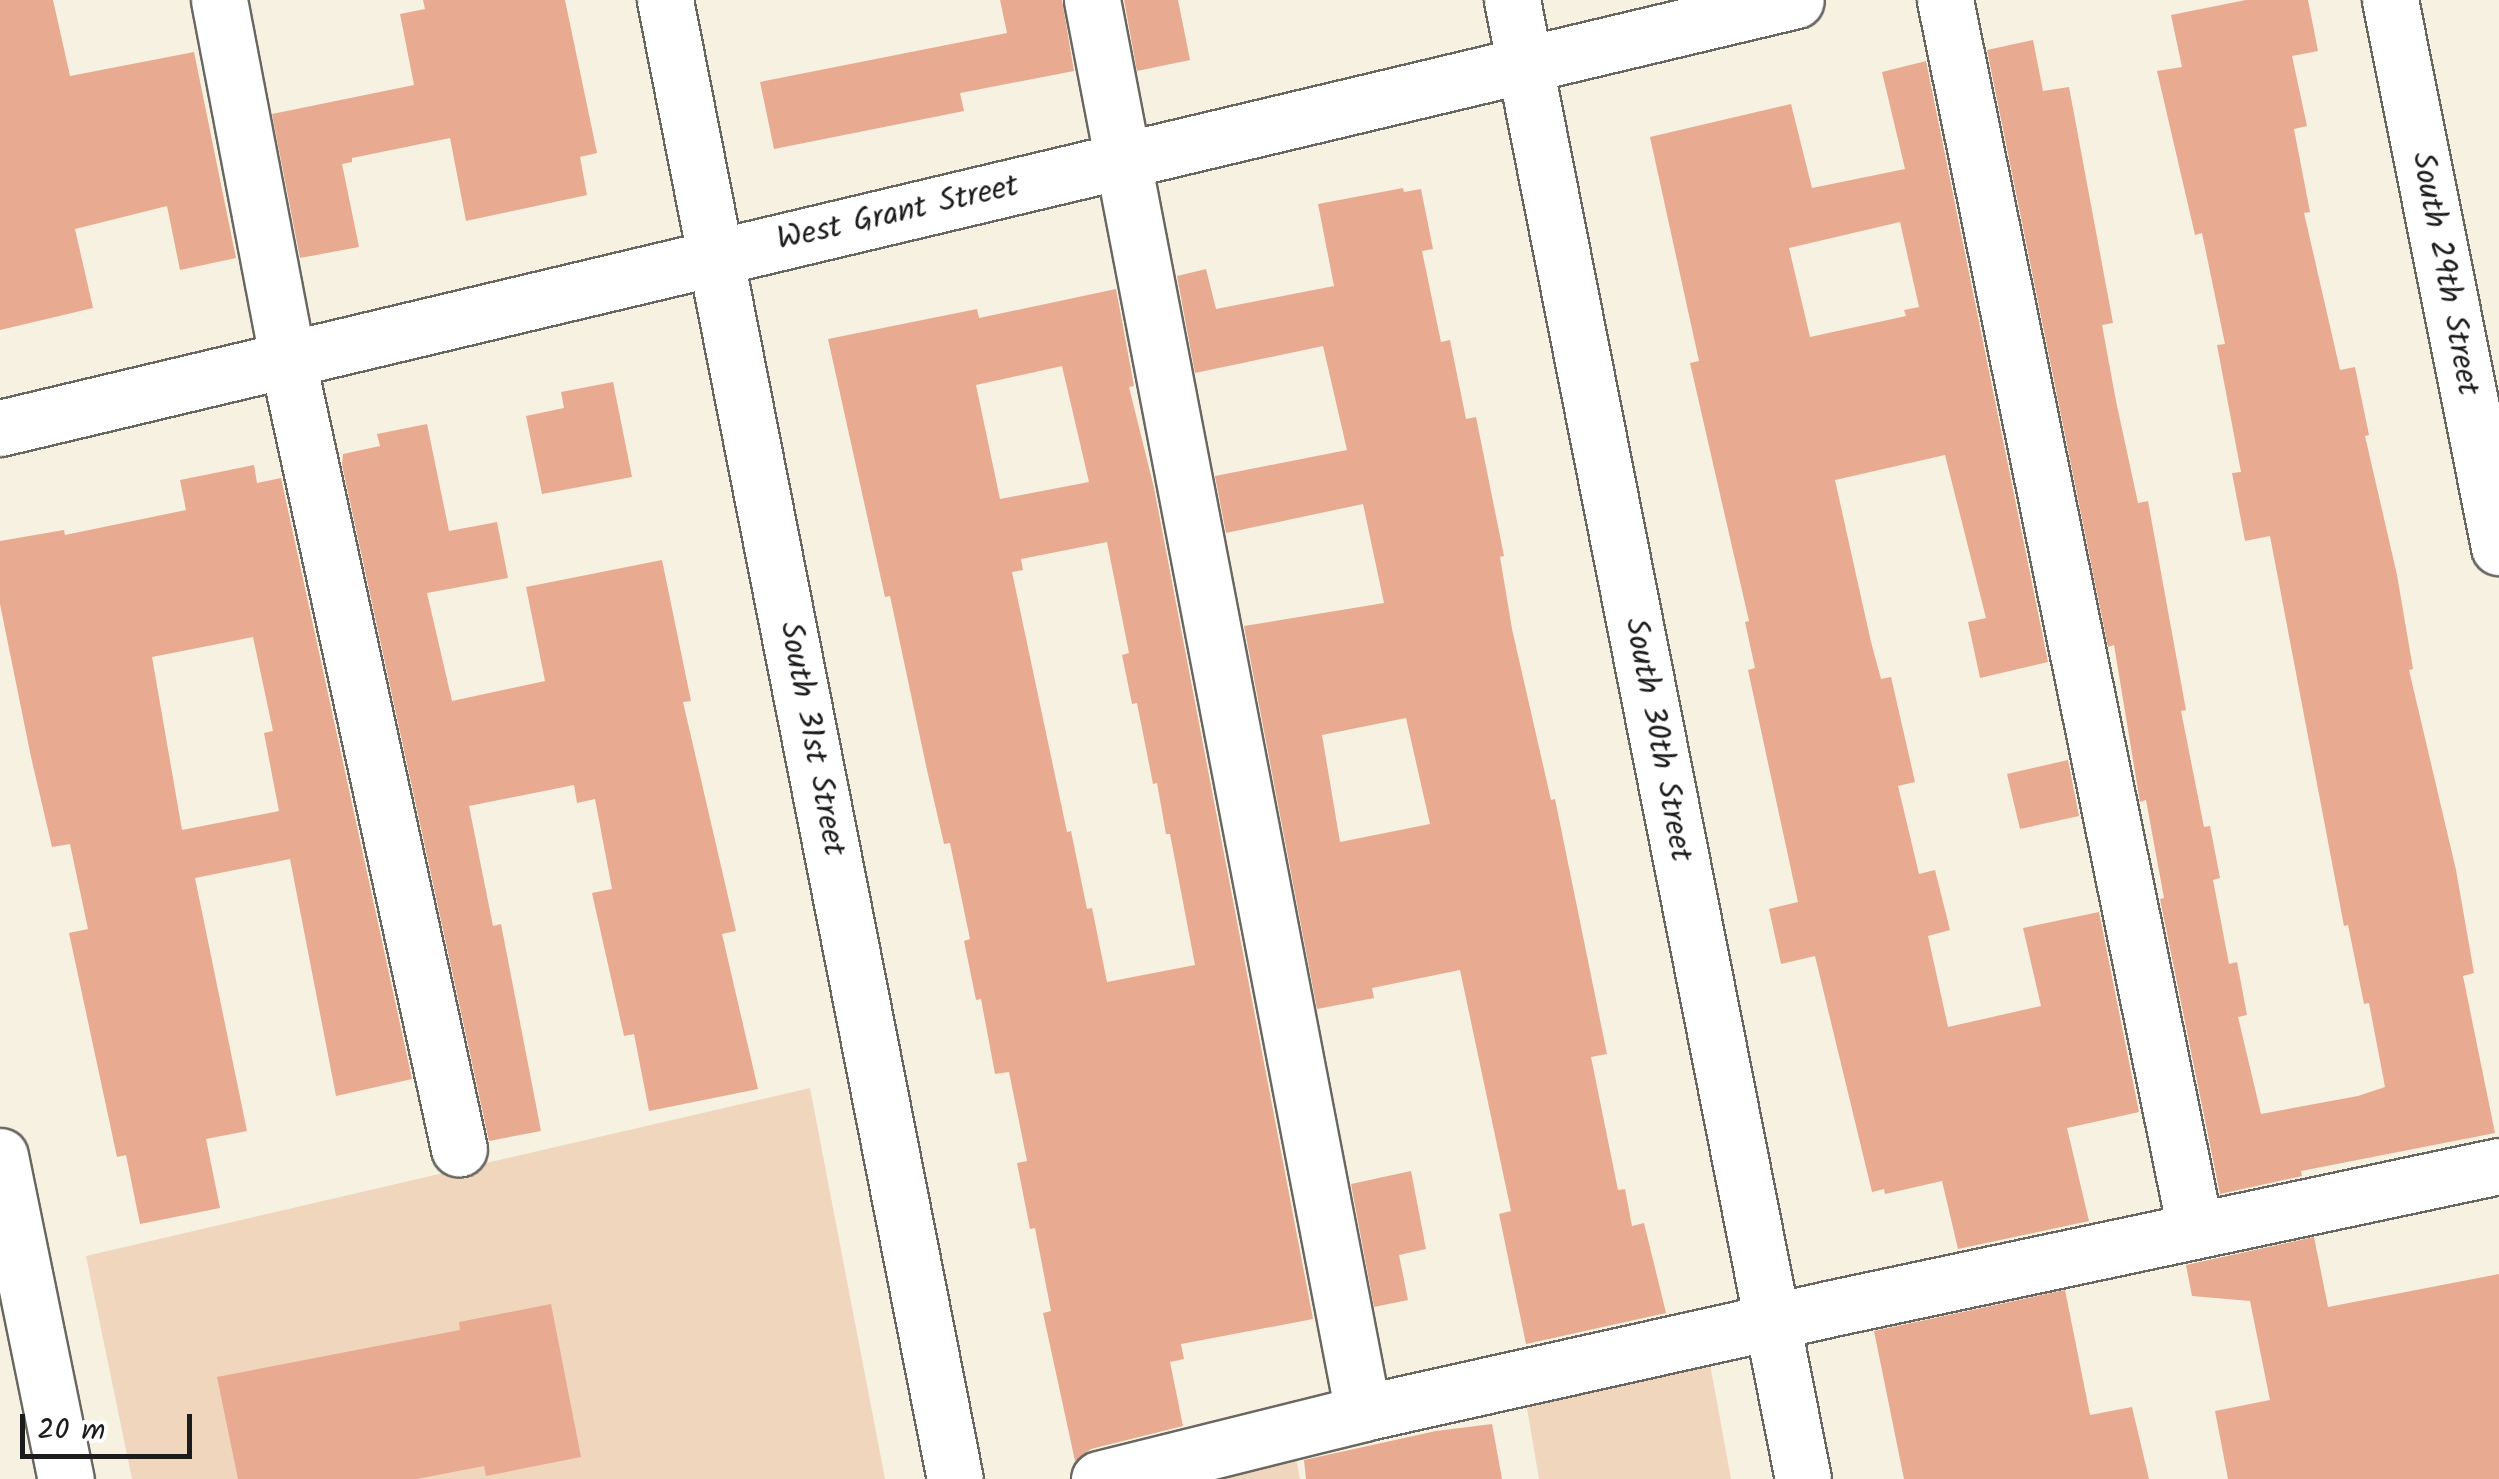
<!DOCTYPE html>
<html>
<head>
<meta charset="utf-8">
<style>
	body { margin:0 }
	#map { position:relative; width:2499px; height:1479px; overflow:hidden; background:#f7f1e2; font-family:Kalam,sans-serif }
	div>[style] { position:absolute }
	[style*='--x'] { left:calc(var(--x)*1px); top:calc(var(--y)*1px); width:calc(var(--w)*1px); rotate:calc(var(--a)*1deg) }
	.built>* { inset:0; background:#f0d6bc }
	.building>* { inset:0; background:#e8aa90 }
	.roads { filter:drop-shadow(2px 0 #696761) drop-shadow(-2px 0 #696761) drop-shadow(0 2px #696761) drop-shadow(0 -2px #696761) }
	.minor>* { height:55px; margin:-27.5px; padding:0 27.5px; transform-origin:27.5px; border-radius:27.5px; background:#fff }
	span { translate:-50% -50%; white-space:nowrap; text-align:center; line-height:1.15; -webkit-text-stroke:8px #fff; paint-order:stroke }
	.street-label { font-size:32px; color:#1c1c1c }
	.scale { position:absolute; left:20px; top:1414px; width:172px; height:45px; box-sizing:border-box; border:5px solid #1c1c1c; border-top:0; padding-left:12px; font-size:30px; line-height:35px; white-space:nowrap; color:#1c1c1c; -webkit-text-stroke:8px #fff; paint-order:stroke }
</style>
</head>
<body>
<div id="map">
	<div class="built">
		<i style="clip-path:polygon(810px 1088px,885px 1479px,132px 1479px,86px 1256px)"></i>
		<i style="clip-path:polygon(1708px 1353px,1731px 1479px,1539px 1479px,1525px 1396px)"></i>
		<i style="clip-path:polygon(1294px 1449px,1300px 1479px,1162px 1479px)"></i>
	</div>
	<div class="building">
		<i style="clip-path:polygon(0 0,53px 0,70px 76px,194px 52px,236px 258px,180px 270px,167px 206px,75px 229px,93px 308px,0 330px)"></i>
		<i style="clip-path:polygon(423px 0,565px 0,597px 153px,580px 157px,587px 195px,466px 221px,450px 138px,352px 158px,352px 162px,342px 164px,359px 247px,300px 258px,272px 114px,414px 85px,400px 14px,425px 9px)"></i>
		<i style="clip-path:polygon(1000px 0,1062px 0,1074px 71px,960px 93px,964px 111px,774px 149px,760px 82px,1007px 33px)"></i>
		<i style="clip-path:polygon(1124px 0,1178px 0,1190px 60px,1137px 71px)"></i>
		<i style="clip-path:polygon(2246px 0,2308px 0,2318px 51px,2292px 56px,2307px 126px,2294px 129px,2310px 212px,2304px 213px,2340px 370px,2355px 367px,2369px 435px,2365px 436px,2397px 575px,2413px 669px,2409px 670px,2456px 870px,2474px 973px,2463px 976px,2495px 1133px,2301px 1171px,2302px 1176px,2220px 1194px,2160px 899px,2164px 898px,2146px 800px,2140px 802px,2114px 645px,2108px 647px,1987px 50px,2033px 40px,2043px 91px,2069px 87px,2113px 323px,2102px 325px,2116px 401px,2138px 503px,2148px 501px,2186px 710px,2181px 711px,2204px 827px,2210px 826px,2220px 878px,2213px 880px,2229px 964px,2237px 962px,2247px 1015px,2238px 1017px,2261px 1114px,2358px 1096px,2385px 1087px,2369px 1003px,2364px 1004px,2348px 925px,2344px 926px,2270px 536px,2245px 541px,2232px 473px,2241px 472px,2217px 345px,2225px 344px,2202px 233px,2195px 235px,2157px 71px,2182px 67px,2171px 15px)"></i>
		<i style="clip-path:polygon(evenodd,1926px 61px,2048px 662px,1980px 678px,1968px 622px,1986px 618px,1945px 455px,1835px 480px,1871px 642px,1881px 679px,1891px 677px,1915px 782px,1898px 786px,1919px 874px,1935px 870px,1950px 930px,1928px 936px,1948px 1027px,2041px 1006px,2023px 928px,2099px 912px,2139px 1112px,2067px 1128px,2089px 1221px,1958px 1249px,1942px 1181px,1885px 1194px,1884px 1189px,1872px 1192px,1815px 956px,1781px 964px,1769px 909px,1798px 902px,1748px 670px,1755px 668px,1745px 622px,1749px 621px,1690px 363px,1699px 361px,1650px 137px,1791px 104px,1812px 188px,1905px 169px,1882px 72px,1926px 61px,1900px 222px,1919px 307px,1904px 310px,1906px 316px,1810px 337px,1789px 248px,1900px 222px)"></i>
		<i style="clip-path:polygon(evenodd,1403px 188px,1404px 192px,1421px 189px,1433px 249px,1422px 251px,1441px 342px,1450px 340px,1466px 419px,1476px 417px,1504px 556px,1500px 557px,1512px 629px,1551px 800px,1555px 799px,1607px 1054px,1591px 1057px,1618px 1190px,1625px 1189px,1632px 1226px,1644px 1223px,1666px 1313px,1526px 1344px,1499px 1214px,1511px 1211px,1460px 970px,1372px 988px,1374px 998px,1317px 1009px,1244px 626px,1384px 603px,1363px 504px,1226px 533px,1215px 476px,1347px 450px,1323px 346px,1195px 373px,1177px 276px,1206px 269px,1216px 309px,1334px 286px,1318px 204px,1403px 188px,1406px 718px,1430px 824px,1340px 842px,1322px 735px,1406px 718px)"></i>
		<i style="clip-path:polygon(evenodd,1116px 289px,1134px 386px,1129px 387px,1154px 488px,1313px 1319px,1181px 1344px,1184px 1359px,1170px 1362px,1183px 1426px,1091px 1449px,1075px 1461px,1043px 1313px,1051px 1311px,1035px 1228px,1030px 1229px,1017px 1163px,1027px 1161px,1009px 1072px,995px 1074px,981px 999px,976px 1000px,964px 941px,970px 939px,950px 843px,944px 844px,927px 770px,890px 596px,885px 597px,828px 339px,977px 309px,979px 318px,1116px 289px,1062px 366px,1089px 482px,1000px 499px,976px 385px,1062px 366px,1116px 289px,1107px 542px,1129px 653px,1122px 655px,1132px 704px,1137px 703px,1153px 784px,1157px 783px,1166px 834px,1170px 834px,1195px 965px,1107px 982px,1092px 908px,1087px 909px,1071px 831px,1067px 832px,1012px 572px,1023px 570px,1021px 559px,1107px 542px)"></i>
		<i style="clip-path:polygon(613px 382px,632px 477px,542px 494px,526px 416px,564px 408px,561px 392px)"></i>
		<i style="clip-path:polygon(427px 424px,449px 531px,497px 522px,508px 578px,427px 593px,452px 701px,545px 681px,526px 587px,662px 560px,691px 701px,683px 702px,736px 931px,722px 934px,758px 1089px,649px 1111px,634px 1034px,624px 1036px,592px 893px,612px 889px,595px 799px,577px 803px,574px 785px,469px 806px,493px 926px,501px 924px,541px 1131px,489px 1141px,342px 465px,343px 454px,380px 446px,377px 434px)"></i>
		<i style="clip-path:polygon(evenodd,254px 465px,257px 483px,281px 478px,412px 1079px,336px 1096px,290px 859px,195px 878px,247px 1131px,206px 1139px,220px 1208px,140px 1224px,126px 1155px,117px 1157px,69px 933px,88px 929px,70px 844px,52px 847px,31px 757px,0 604px,0 541px,64px 530px,65px 535px,186px 510px,180px 480px,254px 465px,253px 637px,273px 731px,264px 733px,279px 811px,182px 830px,152px 657px,253px 637px)"></i>
		<i style="clip-path:polygon(2068px 760px,2079px 816px,2020px 829px,2007px 774px)"></i>
		<i style="clip-path:polygon(1411px 1171px,1426px 1249px,1399px 1255px,1408px 1300px,1374px 1307px,1351px 1184px)"></i>
		<i style="clip-path:polygon(2314px 1237px,2328px 1307px,2499px 1274px,2499px 1479px,2228px 1479px,2215px 1411px,2270px 1400px,2250px 1301px,2192px 1296px,2186px 1265px)"></i>
		<i style="clip-path:polygon(2065px 1290px,2090px 1415px,2132px 1407px,2149px 1479px,1904px 1479px,1874px 1331px)"></i>
		<i style="clip-path:polygon(551px 1304px,581px 1457px,486px 1476px,484px 1466px,417px 1479px,238px 1479px,217px 1377px,460px 1330px,459px 1322px)"></i>
		<i style="clip-path:polygon(1492px 1424px,1502px 1479px,1306px 1479px,1304px 1460px,1436px 1431px)"></i>
	</div>
	<div class="roads">
		<div class="minor">
			<i style="--x:219;--y:0;--w:364;--a:79.2"></i>
			<i style="--x:287;--y:358;--w:809;--a:77.73"></i>
			<i style="--x:665;--y:0;--w:1507;--a:78.91"></i>
			<i style="--x:1092;--y:0;--w:1439;--a:79.14"></i>
			<i style="--x:1512;--y:0;--w:1507;--a:78.87"></i>
			<i style="--x:1945;--y:0;--w:1254;--a:78.5"></i>
			<i style="--x:2390;--y:0;--w:558;--a:78.73"></i>
			<i style="--x:0;--y:428;--w:1846;--a:-13.4"></i>
			<i style="--x:0;--y:1156;--w:330;--a:78.5"></i>
			<i style="--x:1099;--y:1479;--w:272;--a:-14"></i>
			<i style="--x:1363;--y:1413;--w:476;--a:-12.6"></i>
			<i style="--x:1828;--y:1309;--w:686;--a:-12.03"></i>
		</div>
	</div>
	<div class="street-label">
		<span style="left:898px;top:214px;rotate:-13deg">West Grant Street</span>
		<span style="left:2444px;top:274px;rotate:79deg">South 29th Street</span>
		<span style="left:811px;top:739px;rotate:79deg">South 31st Street</span>
		<span style="left:1657px;top:740px;rotate:79deg">South 30th Street</span>
	</div>
	<div class="scale">20 m</div>
</div>
</body>
</html>
